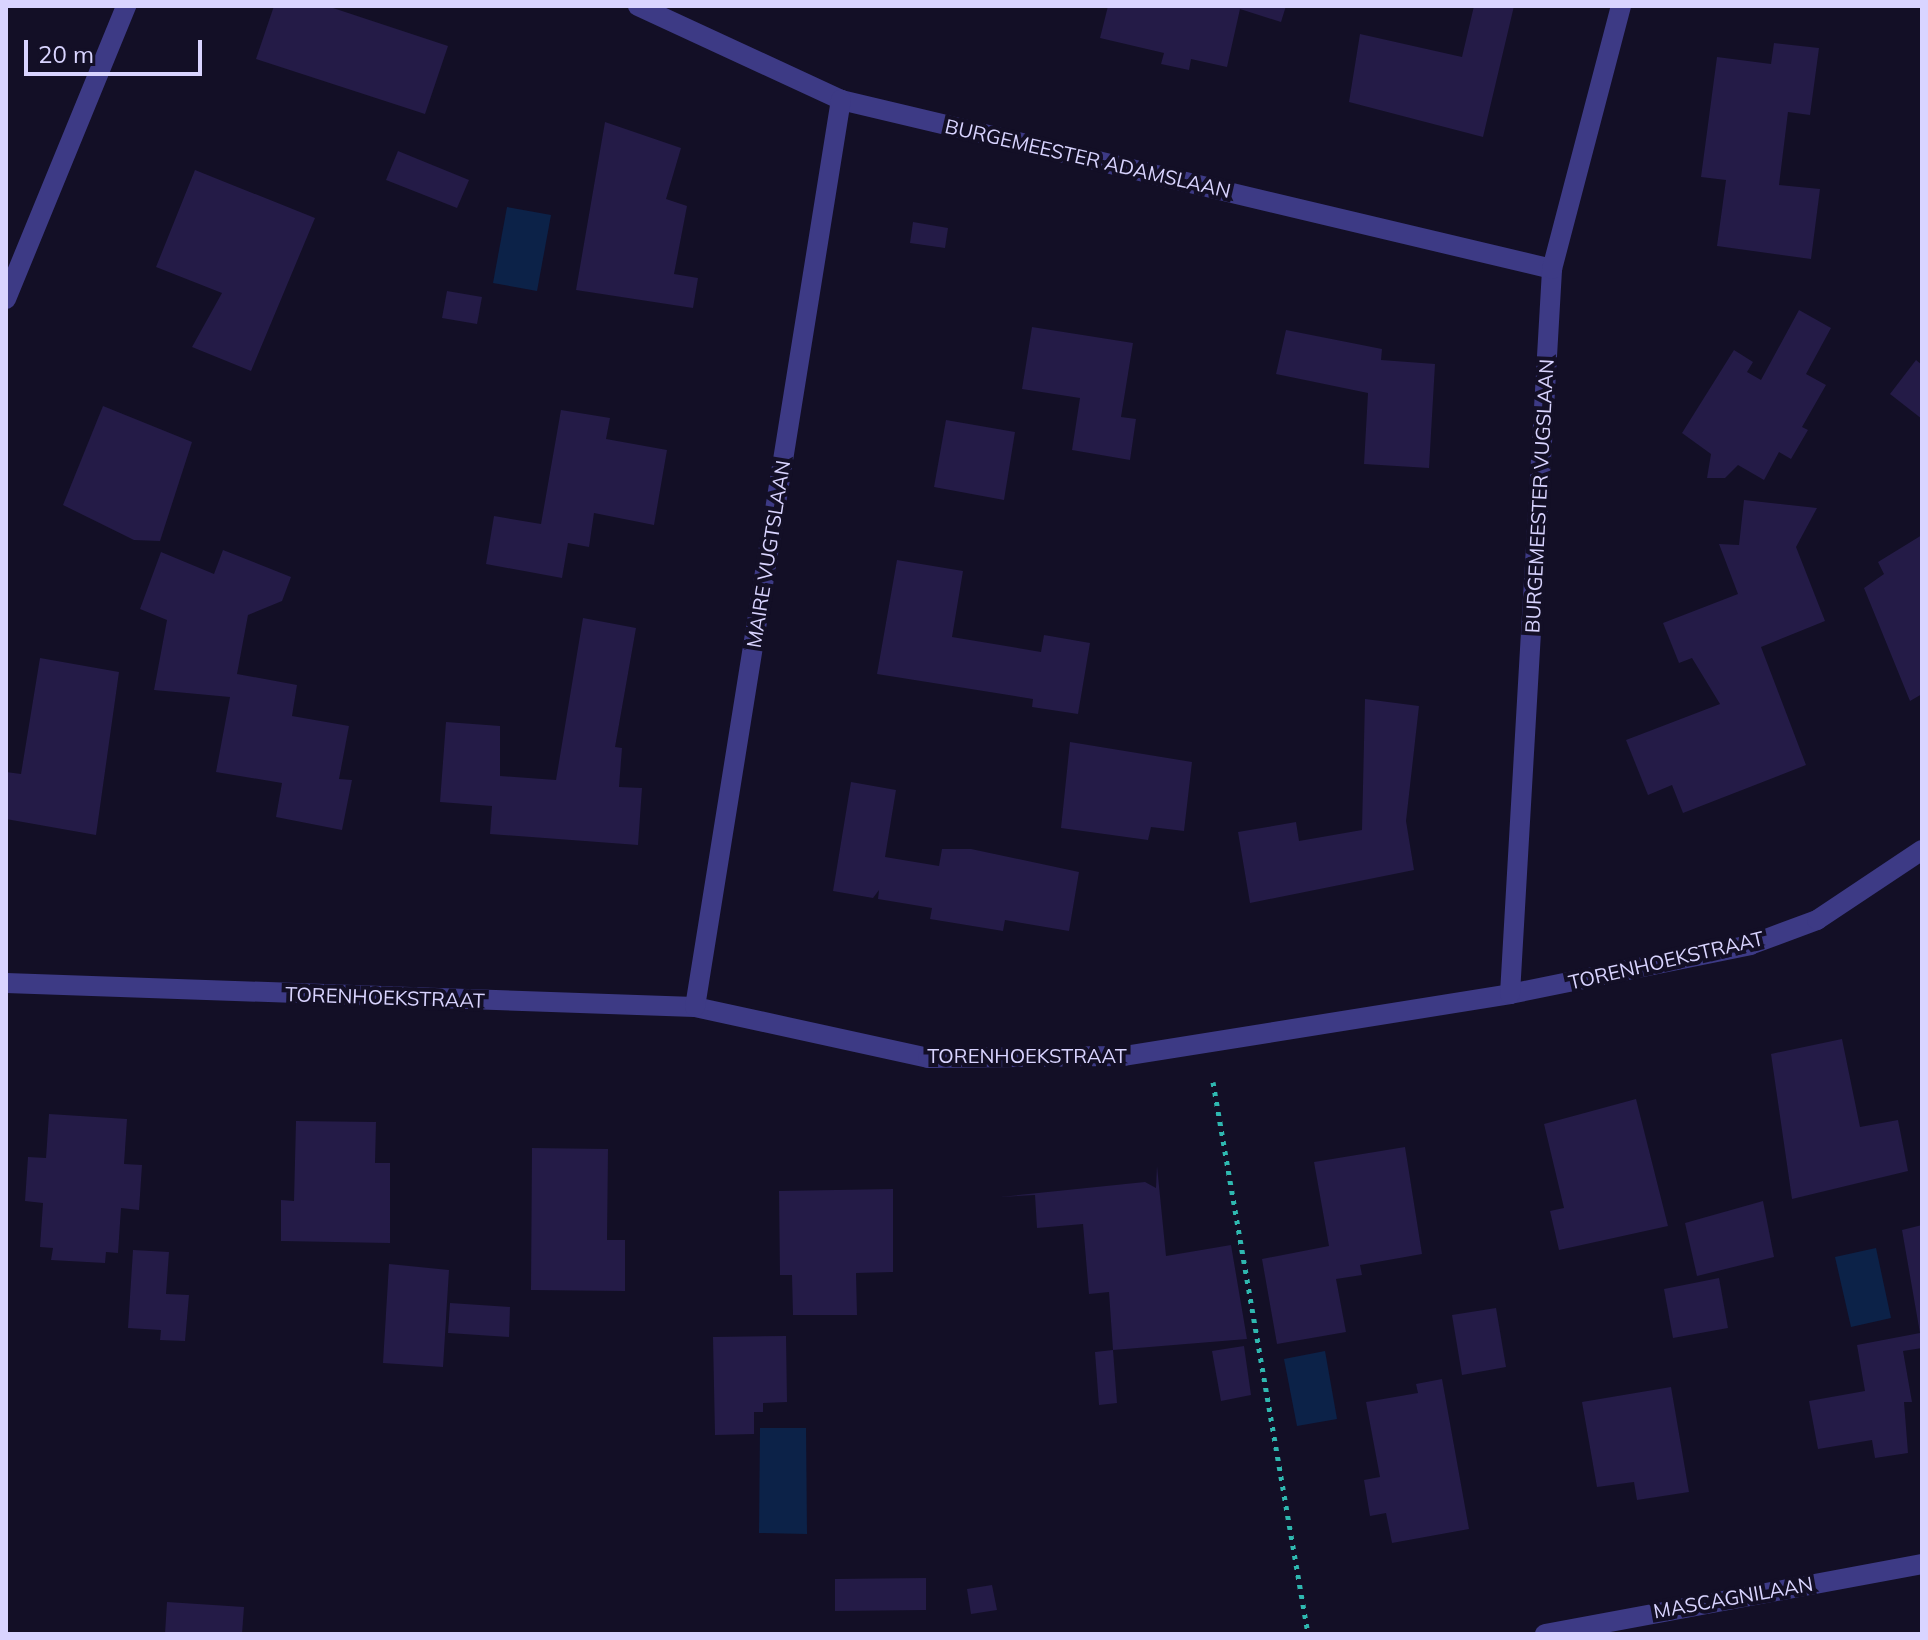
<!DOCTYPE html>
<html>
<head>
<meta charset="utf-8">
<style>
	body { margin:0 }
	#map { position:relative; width:1928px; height:1640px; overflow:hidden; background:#130f26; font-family:Mulish,sans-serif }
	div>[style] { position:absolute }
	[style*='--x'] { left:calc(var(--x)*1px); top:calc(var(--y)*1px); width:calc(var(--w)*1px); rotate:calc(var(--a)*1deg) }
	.water>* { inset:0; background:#0c2248 }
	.building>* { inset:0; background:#241b47 }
	.path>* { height:5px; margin-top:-2.5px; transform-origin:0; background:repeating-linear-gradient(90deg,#2fb8b0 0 4px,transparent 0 10px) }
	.street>* { height:20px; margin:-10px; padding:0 10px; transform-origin:10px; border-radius:10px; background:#3d3a85 }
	span { translate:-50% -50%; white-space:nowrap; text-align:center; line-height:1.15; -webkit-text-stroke:8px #130f26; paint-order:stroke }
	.street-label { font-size:20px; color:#d9d4ff }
	.frame { position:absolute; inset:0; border:8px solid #d9d4ff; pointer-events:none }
	.scale { position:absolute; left:24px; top:40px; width:178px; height:36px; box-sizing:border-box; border:4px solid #d9d4ff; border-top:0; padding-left:10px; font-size:24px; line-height:28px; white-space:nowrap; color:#d9d4ff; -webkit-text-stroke:6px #130f26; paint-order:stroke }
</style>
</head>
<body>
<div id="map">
	<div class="water">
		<i style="clip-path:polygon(507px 207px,551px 215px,537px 291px,493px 283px)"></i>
		<i style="clip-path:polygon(1876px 1248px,1891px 1318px,1851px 1327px,1835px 1257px)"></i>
		<i style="clip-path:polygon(1325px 1351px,1337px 1419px,1297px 1426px,1284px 1359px)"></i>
		<i style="clip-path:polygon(760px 1428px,806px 1428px,807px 1534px,759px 1533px)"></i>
	</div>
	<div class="building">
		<i style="clip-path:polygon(274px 6px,327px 6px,448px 46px,425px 114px,256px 59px)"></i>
		<i style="clip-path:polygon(1108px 6px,1286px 6px,1281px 22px,1240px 9px,1227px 67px,1191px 59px,1189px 70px,1161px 64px,1164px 53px,1100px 38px)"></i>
		<i style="clip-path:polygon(1474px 6px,1514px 6px,1483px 137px,1349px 102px,1360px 34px,1462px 57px)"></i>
		<i style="clip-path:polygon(1774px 43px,1819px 48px,1810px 115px,1788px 112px,1779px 185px,1820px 189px,1811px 259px,1717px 246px,1726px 180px,1701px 177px,1717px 57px,1771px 64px)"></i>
		<i style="clip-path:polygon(605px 122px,681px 148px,666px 199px,687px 206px,674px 274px,698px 278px,693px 308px,576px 290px)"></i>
		<i style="clip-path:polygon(398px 151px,469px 180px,457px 208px,386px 180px)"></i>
		<i style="clip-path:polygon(195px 170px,315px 218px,251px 371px,192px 347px,222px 293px,156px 267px)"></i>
		<i style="clip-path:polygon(913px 222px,948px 228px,945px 248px,910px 243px)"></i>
		<i style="clip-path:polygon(447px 291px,482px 297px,477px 324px,442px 318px)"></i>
		<i style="clip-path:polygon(1799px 310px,1831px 328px,1806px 374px,1826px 385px,1802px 427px,1808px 430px,1791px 459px,1779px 452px,1764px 480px,1738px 465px,1725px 478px,1707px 478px,1711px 454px,1682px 433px,1734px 350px,1753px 362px,1747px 372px,1761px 380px)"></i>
		<i style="clip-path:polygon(1032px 327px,1133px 343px,1121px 417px,1136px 419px,1130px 460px,1072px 450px,1080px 398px,1022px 389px)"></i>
		<i style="clip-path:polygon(1286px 330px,1382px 349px,1381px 360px,1435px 364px,1429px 468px,1364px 464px,1368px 393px,1276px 374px)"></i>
		<i style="clip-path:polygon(1916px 360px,1922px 365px,1922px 419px,1890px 394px)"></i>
		<i style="clip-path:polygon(103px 406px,192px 442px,160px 541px,134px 540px,63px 505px)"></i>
		<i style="clip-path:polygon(561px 410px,610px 418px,606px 439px,667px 450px,654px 525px,594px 513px,589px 547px,568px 543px,562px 578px,486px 564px,494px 516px,541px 524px)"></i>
		<i style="clip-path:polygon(946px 420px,1015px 432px,1004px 500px,934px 487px)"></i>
		<i style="clip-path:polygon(1744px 500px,1817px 508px,1796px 547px,1825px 621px,1761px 647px,1806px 765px,1683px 813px,1672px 785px,1648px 795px,1626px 740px,1720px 704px,1692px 658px,1679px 663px,1663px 623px,1738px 594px,1719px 544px,1739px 545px)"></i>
		<i style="clip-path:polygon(1922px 535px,1922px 694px,1910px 701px,1864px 588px,1884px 574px,1878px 562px)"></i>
		<i style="clip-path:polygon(223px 550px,291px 577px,282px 601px,248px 615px,237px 674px,297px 685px,292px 716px,349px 726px,339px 779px,352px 780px,342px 830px,276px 817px,282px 783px,216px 772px,230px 697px,154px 690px,167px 620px,140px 609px,161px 552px,214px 574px)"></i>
		<i style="clip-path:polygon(897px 560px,963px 571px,952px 637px,1041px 652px,1044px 635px,1090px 643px,1078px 714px,1032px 707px,1033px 699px,877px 674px)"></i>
		<i style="clip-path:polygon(583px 618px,636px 628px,615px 747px,622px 748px,619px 787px,642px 788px,638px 845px,490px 834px,492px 806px,440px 802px,446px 722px,500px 726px,500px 776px,556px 780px)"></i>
		<i style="clip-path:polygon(40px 658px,119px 672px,96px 835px,6px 819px,6px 772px,21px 774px)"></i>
		<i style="clip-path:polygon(1365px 699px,1419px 706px,1406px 821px,1414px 870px,1250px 903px,1238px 832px,1296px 822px,1299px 841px,1362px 830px)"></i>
		<i style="clip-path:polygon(1070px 742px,1192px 762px,1184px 831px,1151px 827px,1148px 840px,1061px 828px)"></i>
		<i style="clip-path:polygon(851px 782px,896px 790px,885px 857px,939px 866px,942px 849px,971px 849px,1079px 872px,1069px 931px,1005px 920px,1003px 931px,930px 919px,932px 908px,878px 899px,879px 890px,873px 898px,833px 891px)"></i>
		<i style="clip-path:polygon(1842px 1039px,1860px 1127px,1898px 1120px,1908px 1171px,1792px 1199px,1771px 1054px)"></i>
		<i style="clip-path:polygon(1636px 1099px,1668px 1226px,1559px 1250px,1550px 1211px,1564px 1208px,1544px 1124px)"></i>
		<i style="clip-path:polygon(49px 1114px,127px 1119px,124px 1164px,142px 1165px,139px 1210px,121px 1208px,118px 1253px,106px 1252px,105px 1263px,51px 1260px,53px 1248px,40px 1247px,43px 1203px,25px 1201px,28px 1157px,46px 1158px)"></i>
		<i style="clip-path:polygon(296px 1121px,376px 1122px,375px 1163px,390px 1163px,390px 1243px,281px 1241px,281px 1200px,294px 1201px)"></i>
		<i style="clip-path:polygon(1405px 1147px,1422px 1254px,1360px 1265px,1362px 1275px,1336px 1279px,1346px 1332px,1277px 1344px,1262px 1259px,1329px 1246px,1314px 1162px)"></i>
		<i style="clip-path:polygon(532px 1148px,608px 1149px,607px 1240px,625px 1240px,625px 1291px,531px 1290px)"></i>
		<i style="clip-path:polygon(1157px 1166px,1166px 1256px,1231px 1245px,1247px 1339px,1113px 1350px,1109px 1292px,1089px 1294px,1083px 1224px,1037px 1228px,1035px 1195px,1000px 1197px,1145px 1182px,1156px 1188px)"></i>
		<i style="clip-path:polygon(893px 1189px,893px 1272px,856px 1273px,857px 1315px,793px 1315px,792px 1275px,780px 1275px,779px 1191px)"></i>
		<i style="clip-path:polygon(1763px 1201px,1774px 1257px,1697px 1276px,1685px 1223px)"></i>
		<i style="clip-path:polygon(1922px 1225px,1922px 1348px,1903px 1351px,1912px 1402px,1904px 1402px,1908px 1453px,1875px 1458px,1872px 1440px,1818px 1449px,1809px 1401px,1865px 1391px,1857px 1345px,1920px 1333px,1902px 1230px)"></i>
		<i style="clip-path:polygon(133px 1250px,169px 1252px,166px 1294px,189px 1295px,185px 1341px,160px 1340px,161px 1330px,128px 1328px)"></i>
		<i style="clip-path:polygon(389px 1264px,449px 1270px,443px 1367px,383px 1363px)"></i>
		<i style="clip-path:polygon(1719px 1278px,1728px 1328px,1673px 1338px,1664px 1289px)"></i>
		<i style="clip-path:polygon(450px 1303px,510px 1307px,509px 1337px,448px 1333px)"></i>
		<i style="clip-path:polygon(1496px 1308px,1506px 1367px,1462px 1375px,1452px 1315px)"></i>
		<i style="clip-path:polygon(786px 1336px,787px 1402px,763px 1403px,763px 1412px,754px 1412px,754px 1434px,715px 1435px,713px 1337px)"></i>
		<i style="clip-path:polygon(1244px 1346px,1251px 1395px,1221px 1401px,1212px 1351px)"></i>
		<i style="clip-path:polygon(1113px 1350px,1117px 1403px,1099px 1405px,1095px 1352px)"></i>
		<i style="clip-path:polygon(1442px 1379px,1469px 1529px,1392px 1543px,1386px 1513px,1370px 1516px,1364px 1480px,1380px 1477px,1366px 1402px,1418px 1393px,1416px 1384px)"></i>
		<i style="clip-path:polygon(1671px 1387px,1689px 1492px,1637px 1500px,1634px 1482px,1597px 1487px,1582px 1402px)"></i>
		<i style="clip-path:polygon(926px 1578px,926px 1610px,835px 1611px,835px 1579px)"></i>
		<i style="clip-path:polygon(992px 1585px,997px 1610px,971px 1614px,967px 1589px)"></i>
		<i style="clip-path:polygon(167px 1602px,244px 1607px,242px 1634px,165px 1634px)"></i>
	</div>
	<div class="path">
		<i style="--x:1213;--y:1082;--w:560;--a:80.23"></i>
	</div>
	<div class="street">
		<i style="--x:638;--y:6;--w:224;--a:24.8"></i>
		<i style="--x:841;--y:100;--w:731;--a:13.37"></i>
		<i style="--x:6;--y:299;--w:317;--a:-67.7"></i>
		<i style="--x:6;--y:983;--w:689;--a:1.99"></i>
		<i style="--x:695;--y:1007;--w:239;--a:12.3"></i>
		<i style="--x:928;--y:1058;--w:196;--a:-0.6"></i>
		<i style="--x:1124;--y:1056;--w:391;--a:-9.1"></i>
		<i style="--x:1510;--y:994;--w:245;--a:-11.5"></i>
		<i style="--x:1750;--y:945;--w:72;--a:-20.5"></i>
		<i style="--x:1817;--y:920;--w:126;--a:-33.7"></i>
		<i style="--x:1510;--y:994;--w:726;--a:-86.68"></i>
		<i style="--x:1552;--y:269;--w:272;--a:-75.3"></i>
		<i style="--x:695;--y:1007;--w:919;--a:-80.86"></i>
		<i style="--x:1545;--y:1634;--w:383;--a:-10.5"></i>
	</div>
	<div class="street-label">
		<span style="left:1088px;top:158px;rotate:13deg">BURGEMEESTER ADAMSLAAN</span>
		<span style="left:1539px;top:496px;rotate:-87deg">BURGEMEESTER VUGSLAAN</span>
		<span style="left:768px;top:554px;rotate:-81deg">MAIRE VUGTSLAAN</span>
		<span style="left:1666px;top:960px;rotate:-13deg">TORENHOEKSTRAAT</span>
		<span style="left:385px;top:997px;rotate:2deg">TORENHOEKSTRAAT</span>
		<span style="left:1027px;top:1055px">TORENHOEKSTRAAT</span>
		<span style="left:1733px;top:1597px;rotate:-10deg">MASCAGNILAAN</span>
	</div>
	<div class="frame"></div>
	<div class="scale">20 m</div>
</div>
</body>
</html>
